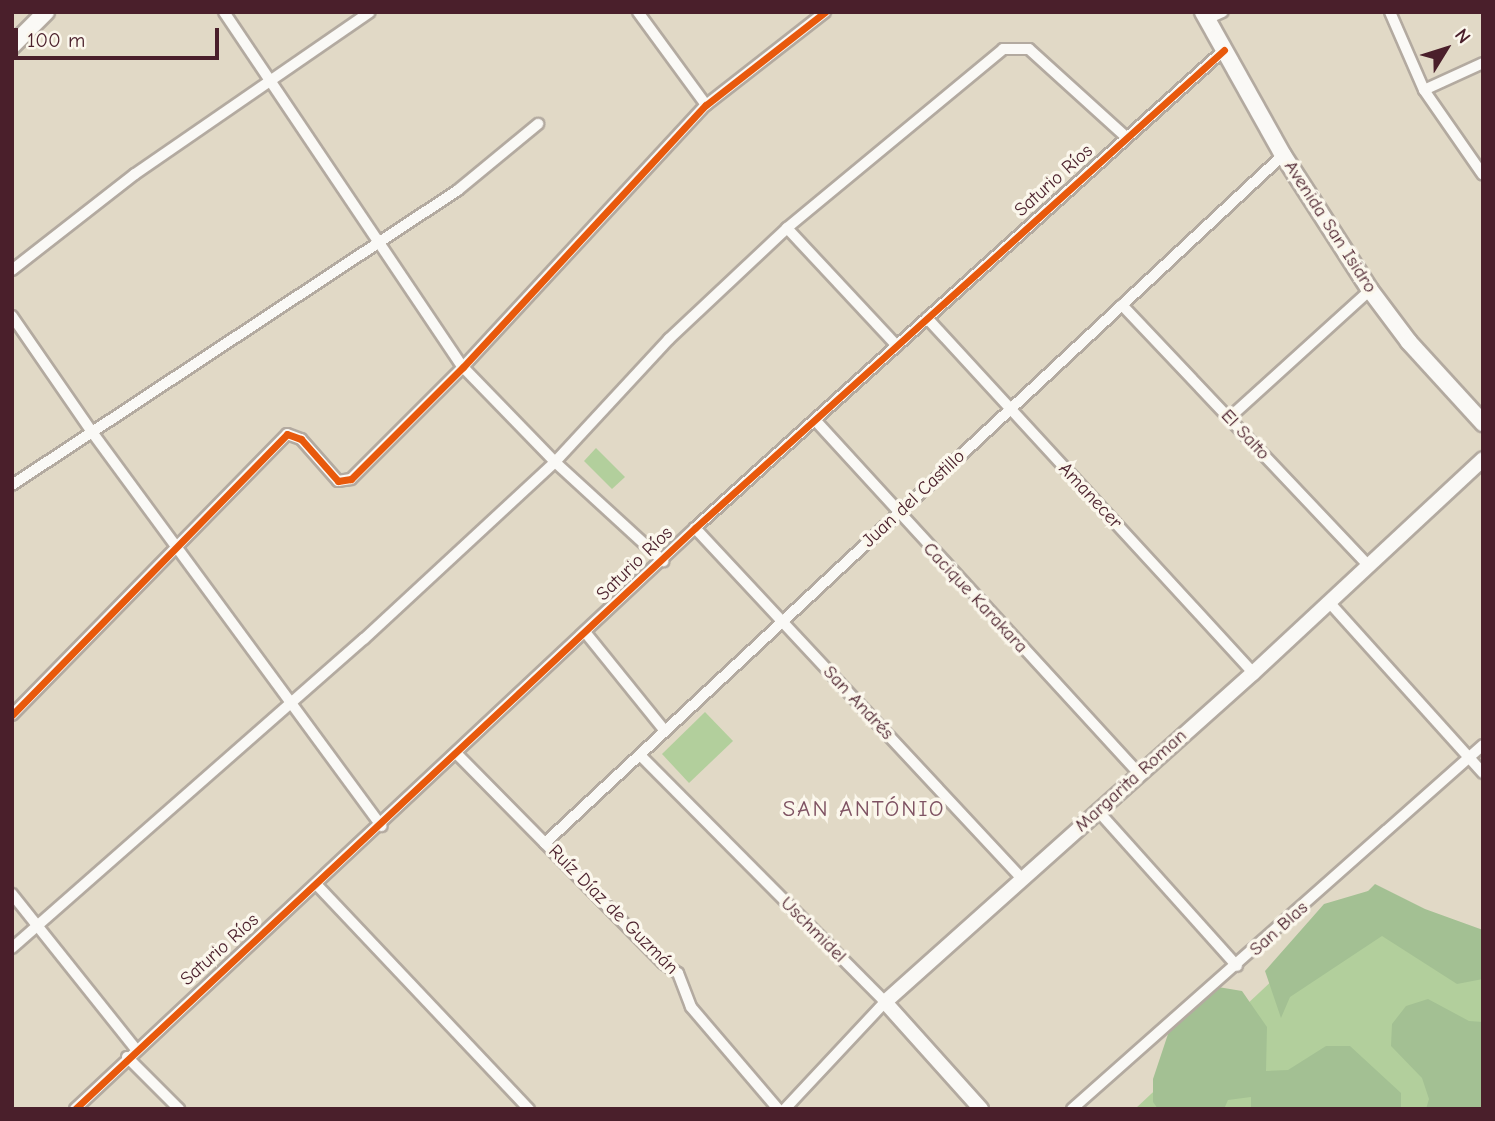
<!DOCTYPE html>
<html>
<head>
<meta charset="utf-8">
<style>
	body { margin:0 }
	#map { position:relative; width:1495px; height:1121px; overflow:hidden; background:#e1d9c6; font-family:"Comic Neue",sans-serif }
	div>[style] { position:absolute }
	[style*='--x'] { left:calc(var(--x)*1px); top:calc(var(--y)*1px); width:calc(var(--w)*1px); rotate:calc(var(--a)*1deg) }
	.green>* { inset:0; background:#b2cf9c }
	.forest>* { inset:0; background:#a3c093 }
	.roads { filter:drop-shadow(2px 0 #b3aaa0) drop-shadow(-2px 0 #b3aaa0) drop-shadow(0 2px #b3aaa0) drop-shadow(0 -2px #b3aaa0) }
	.minor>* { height:10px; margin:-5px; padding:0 5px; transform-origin:5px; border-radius:5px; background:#faf9f6 }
	.tertiary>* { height:14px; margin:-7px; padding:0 7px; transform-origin:7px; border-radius:7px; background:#faf9f6 }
	.secondary>* { height:16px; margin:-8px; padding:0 8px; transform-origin:8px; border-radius:8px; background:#faf9f6 }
	.cycleway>* { height:7px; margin:-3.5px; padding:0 3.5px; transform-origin:3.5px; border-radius:3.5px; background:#e8590c }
	span { translate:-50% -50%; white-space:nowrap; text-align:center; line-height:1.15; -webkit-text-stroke:7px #fbf7ec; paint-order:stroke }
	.street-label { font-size:19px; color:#4a1f2b }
	.quarter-label { font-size:23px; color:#7f5363; letter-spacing:2px }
	.frame { position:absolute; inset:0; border:14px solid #4a1f2b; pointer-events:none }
	.north { position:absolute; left:1411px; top:14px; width:70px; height:70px; -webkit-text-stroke:5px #fbf7ec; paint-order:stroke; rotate:52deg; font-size:19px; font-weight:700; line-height:28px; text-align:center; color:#4a1f2b }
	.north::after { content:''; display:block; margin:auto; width:24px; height:32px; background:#4a1f2b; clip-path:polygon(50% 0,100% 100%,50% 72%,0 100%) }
	.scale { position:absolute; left:14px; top:28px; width:205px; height:32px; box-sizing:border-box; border:4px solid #4a1f2b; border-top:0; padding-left:9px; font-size:21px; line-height:24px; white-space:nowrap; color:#4a1f2b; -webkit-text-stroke:5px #fbf7ec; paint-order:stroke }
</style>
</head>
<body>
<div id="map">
	<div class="green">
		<i style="clip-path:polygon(596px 448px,625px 477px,612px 489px,584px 461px)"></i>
		<i style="clip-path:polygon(705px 712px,733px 741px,689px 783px,662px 754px)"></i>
		<i style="clip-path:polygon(1368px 891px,1483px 940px,1483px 1109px,1135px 1109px)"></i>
	</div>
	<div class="forest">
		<i style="clip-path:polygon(1375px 884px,1425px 909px,1483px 930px,1483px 979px,1457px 984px,1382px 936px,1290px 997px,1281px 1018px,1265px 971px,1324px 904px,1368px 891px)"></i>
		<i style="clip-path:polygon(1218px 987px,1242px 991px,1267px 1027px,1266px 1071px,1288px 1070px,1326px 1046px,1350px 1046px,1401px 1093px,1401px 1109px,1251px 1109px,1251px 1097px,1228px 1100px,1224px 1109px,1158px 1109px,1153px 1102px,1153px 1079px,1168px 1034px)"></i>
		<i style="clip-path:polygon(1428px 999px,1469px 1021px,1483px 1022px,1483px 1109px,1426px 1109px,1429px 1099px,1422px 1078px,1391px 1046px,1392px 1024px,1406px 1006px)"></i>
	</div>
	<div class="roads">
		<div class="minor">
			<i style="--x:224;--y:12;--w:428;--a:56.1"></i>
			<i style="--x:463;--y:367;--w:132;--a:45.9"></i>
			<i style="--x:555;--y:462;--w:147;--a:42.5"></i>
			<i style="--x:638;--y:12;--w:115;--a:53.8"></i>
			<i style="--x:1390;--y:12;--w:85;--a:66.4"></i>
			<i style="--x:1424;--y:90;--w:103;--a:55.2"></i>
			<i style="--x:1207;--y:19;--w:17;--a:-24"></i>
			<i style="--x:1424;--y:90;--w:65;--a:-24.6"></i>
			<i style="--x:787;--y:228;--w:161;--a:47"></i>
			<i style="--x:12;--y:270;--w:156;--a:-38"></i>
			<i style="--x:135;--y:174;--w:285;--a:-34.6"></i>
			<i style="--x:1122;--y:305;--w:358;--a:46.6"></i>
			<i style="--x:12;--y:316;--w:141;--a:55.4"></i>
			<i style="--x:92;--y:432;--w:489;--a:53.7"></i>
			<i style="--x:927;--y:318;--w:482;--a:47.4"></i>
			<i style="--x:1229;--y:418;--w:190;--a:-42.2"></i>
			<i style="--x:815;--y:420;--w:479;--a:47.5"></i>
			<i style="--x:12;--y:485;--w:535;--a:-33.48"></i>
			<i style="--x:458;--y:190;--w:104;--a:-39.5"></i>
			<i style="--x:695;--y:528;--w:478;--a:47"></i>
			<i style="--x:1329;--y:602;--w:230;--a:48"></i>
			<i style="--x:585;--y:632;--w:127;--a:51.1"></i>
			<i style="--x:12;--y:715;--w:393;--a:-45.6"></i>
			<i style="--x:287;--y:434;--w:15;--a:20"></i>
			<i style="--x:301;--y:439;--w:56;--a:48.6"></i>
			<i style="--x:338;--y:481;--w:13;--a:-9"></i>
			<i style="--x:351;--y:479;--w:158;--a:-45"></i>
			<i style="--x:463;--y:367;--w:357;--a:-47.2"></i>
			<i style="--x:706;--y:105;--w:151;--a:-38"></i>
			<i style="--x:457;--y:754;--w:293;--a:45.4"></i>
			<i style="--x:663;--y:963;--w:18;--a:34"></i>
			<i style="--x:678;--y:973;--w:36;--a:69"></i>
			<i style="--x:691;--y:1007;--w:134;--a:49.5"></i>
			<i style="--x:640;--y:755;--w:348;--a:45.2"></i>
			<i style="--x:885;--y:1002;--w:146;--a:133.1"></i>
			<i style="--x:1098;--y:811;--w:208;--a:48.1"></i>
			<i style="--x:545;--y:843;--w:1009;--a:-42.99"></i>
			<i style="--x:316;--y:884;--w:310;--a:46.6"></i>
			<i style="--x:12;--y:894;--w:197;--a:51.4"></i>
			<i style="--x:12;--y:948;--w:468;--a:-41.3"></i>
			<i style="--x:364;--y:639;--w:260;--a:-42.8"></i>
			<i style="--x:555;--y:462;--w:168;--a:-47.2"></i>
			<i style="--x:669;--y:339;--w:162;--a:-43.2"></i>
			<i style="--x:787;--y:228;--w:281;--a:-39.6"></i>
			<i style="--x:1003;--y:49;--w:26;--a:0"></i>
			<i style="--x:1029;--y:49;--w:131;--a:42.2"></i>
			<i style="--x:127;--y:1057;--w:74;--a:45"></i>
			<i style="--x:75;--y:1109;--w:850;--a:-43.14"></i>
			<i style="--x:695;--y:528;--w:713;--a:-42.1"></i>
			<i style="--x:1072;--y:1109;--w:549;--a:-41.53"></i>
		</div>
		<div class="tertiary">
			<i style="--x:981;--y:1109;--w:144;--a:-131.9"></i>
			<i style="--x:885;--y:1002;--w:494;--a:-41.8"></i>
			<i style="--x:1253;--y:673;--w:314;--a:-42.9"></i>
		</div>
		<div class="secondary">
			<i style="--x:1203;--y:12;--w:164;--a:60.8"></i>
			<i style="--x:1283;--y:155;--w:161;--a:57.2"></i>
			<i style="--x:1370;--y:290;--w:65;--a:53.1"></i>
			<i style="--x:1409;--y:342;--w:110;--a:47.6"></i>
			<i style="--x:12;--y:46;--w:48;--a:-45"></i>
		</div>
	</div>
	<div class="cycleway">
		<i style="--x:12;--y:715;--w:393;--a:-45.6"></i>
		<i style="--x:287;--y:434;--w:15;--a:20"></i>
		<i style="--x:301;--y:439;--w:56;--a:48.6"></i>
		<i style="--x:338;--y:481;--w:13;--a:-9"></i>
		<i style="--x:351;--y:479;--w:158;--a:-45"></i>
		<i style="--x:463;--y:367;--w:357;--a:-47.2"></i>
		<i style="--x:706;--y:105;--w:151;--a:-38"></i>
		<i style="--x:75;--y:1109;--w:850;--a:-43.14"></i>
		<i style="--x:695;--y:528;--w:713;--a:-42.1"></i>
	</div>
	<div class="street-label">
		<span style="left:1054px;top:181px;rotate:-42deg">Saturio Ríos</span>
		<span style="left:1330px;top:227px;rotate:57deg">Avenida San Isidro</span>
		<span style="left:1245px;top:435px;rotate:47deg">El Salto</span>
		<span style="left:1090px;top:496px;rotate:47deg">Amanecer</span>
		<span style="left:914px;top:499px;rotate:-43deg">Juan del Castillo</span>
		<span style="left:635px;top:564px;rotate:-44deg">Saturio Ríos</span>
		<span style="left:975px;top:598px;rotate:47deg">Cacique Karakara</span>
		<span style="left:858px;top:703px;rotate:47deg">San Andrés</span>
		<span style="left:1131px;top:781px;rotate:-42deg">Margarita Roman</span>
		<span style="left:613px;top:910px;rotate:45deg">Ruíz Díaz de Guzmán</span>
		<span style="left:1279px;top:929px;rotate:-42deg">San Blas</span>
		<span style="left:813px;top:930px;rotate:45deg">Uschmidel</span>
		<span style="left:220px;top:950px;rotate:-42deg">Saturio Ríos</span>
	</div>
	<div class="quarter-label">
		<span style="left:864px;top:809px">SAN ANTÓNIO</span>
	</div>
	<div class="frame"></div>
	<div class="north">N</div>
	<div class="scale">100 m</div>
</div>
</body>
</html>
